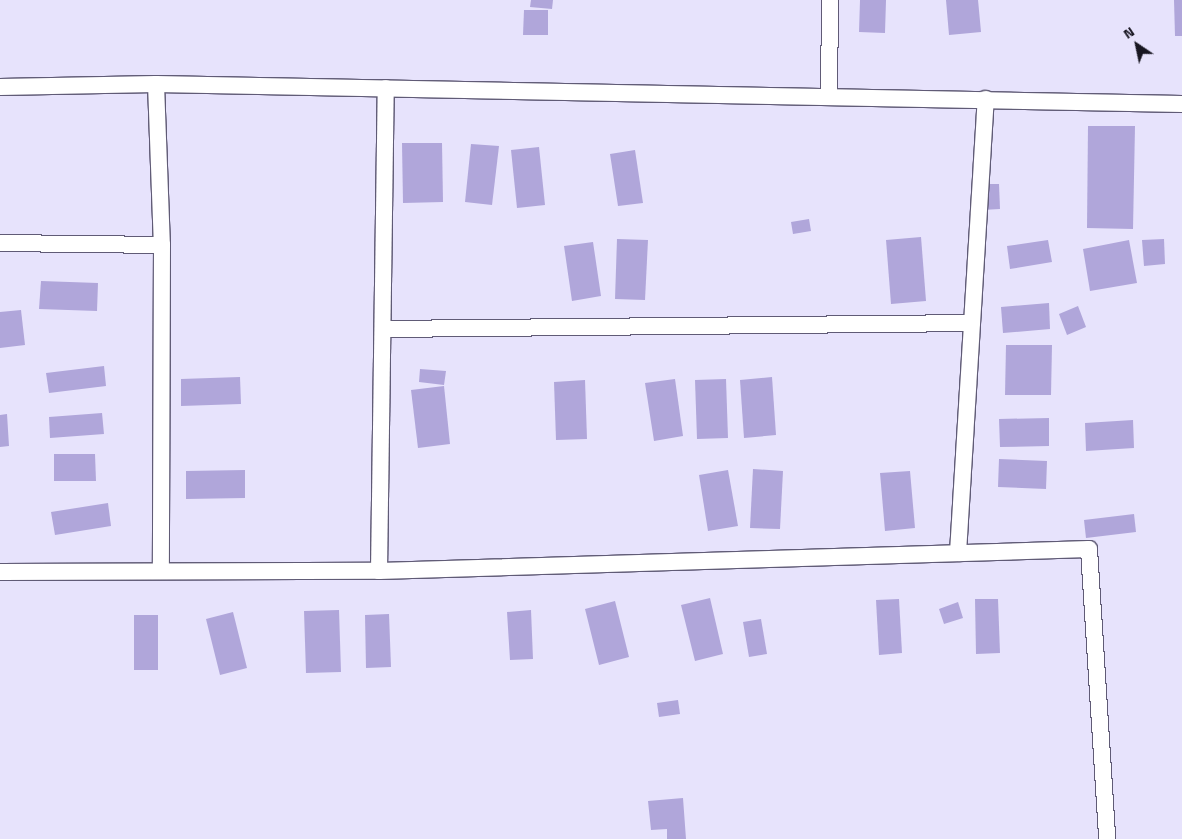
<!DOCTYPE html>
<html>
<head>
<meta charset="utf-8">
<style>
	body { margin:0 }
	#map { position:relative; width:1182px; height:839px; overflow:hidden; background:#e7e3fc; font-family:"Titillium Web",sans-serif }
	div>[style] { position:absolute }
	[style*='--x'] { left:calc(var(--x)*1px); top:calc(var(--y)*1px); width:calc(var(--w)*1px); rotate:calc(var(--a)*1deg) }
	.building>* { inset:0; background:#b0a6da }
	.roads { filter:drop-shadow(1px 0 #605b76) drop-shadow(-1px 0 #605b76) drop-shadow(0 1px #605b76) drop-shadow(0 -1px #605b76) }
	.minor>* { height:16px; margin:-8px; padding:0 8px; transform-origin:8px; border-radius:8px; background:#fff }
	span { translate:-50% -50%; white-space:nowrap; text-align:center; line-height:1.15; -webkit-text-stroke:5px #e7e3fc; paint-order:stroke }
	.north { position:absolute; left:1112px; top:20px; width:50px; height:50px; -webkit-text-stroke:4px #e7e3fc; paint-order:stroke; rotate:326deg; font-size:14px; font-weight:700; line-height:20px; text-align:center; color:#181621 }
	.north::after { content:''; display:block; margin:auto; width:18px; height:22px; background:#181621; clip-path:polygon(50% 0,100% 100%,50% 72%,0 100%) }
</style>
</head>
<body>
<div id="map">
	<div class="building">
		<i style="clip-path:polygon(531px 0,553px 0,552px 9px,530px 7px)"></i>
		<i style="clip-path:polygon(860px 0,886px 0,885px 33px,859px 32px)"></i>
		<i style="clip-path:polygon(946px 0,978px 0,981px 32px,949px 35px)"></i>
		<i style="clip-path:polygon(1174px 0,1182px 0,1182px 36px,1175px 36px)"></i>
		<i style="clip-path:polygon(524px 10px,548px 10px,548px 35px,523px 35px)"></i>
		<i style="clip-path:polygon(1088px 126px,1135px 126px,1133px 229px,1087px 228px)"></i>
		<i style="clip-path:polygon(402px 143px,442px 143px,443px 202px,403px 203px)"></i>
		<i style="clip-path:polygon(471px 144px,499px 146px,492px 205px,465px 202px)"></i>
		<i style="clip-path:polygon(539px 147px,545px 205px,517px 208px,511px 150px)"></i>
		<i style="clip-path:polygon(635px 150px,643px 203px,618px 206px,610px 154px)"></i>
		<i style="clip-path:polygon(982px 184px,999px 184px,1000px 209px,982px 210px)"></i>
		<i style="clip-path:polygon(809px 219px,811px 231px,793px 234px,791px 222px)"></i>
		<i style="clip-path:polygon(921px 237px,926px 301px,891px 304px,886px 240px)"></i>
		<i style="clip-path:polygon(617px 239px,648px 240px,645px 300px,615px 299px)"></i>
		<i style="clip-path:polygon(1164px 239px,1165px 264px,1144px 266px,1142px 240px)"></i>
		<i style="clip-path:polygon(1048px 240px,1052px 262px,1010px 269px,1007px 246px)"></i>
		<i style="clip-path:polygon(1129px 240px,1137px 283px,1090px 291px,1083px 249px)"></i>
		<i style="clip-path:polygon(593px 242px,601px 296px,572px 301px,564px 246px)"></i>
		<i style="clip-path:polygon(41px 281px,98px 283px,97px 311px,39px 309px)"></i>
		<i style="clip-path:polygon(1049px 303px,1050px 329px,1003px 333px,1001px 307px)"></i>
		<i style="clip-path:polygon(1078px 306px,1086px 327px,1067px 335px,1059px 314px)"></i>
		<i style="clip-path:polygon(21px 310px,25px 345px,0 348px,0 312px)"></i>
		<i style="clip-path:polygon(1006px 345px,1052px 345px,1051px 395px,1005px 395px)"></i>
		<i style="clip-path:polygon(104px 366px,106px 386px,49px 393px,46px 373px)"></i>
		<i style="clip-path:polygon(420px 369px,446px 371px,444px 385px,419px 382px)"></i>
		<i style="clip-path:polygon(240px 377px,241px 404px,181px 406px,181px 379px)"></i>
		<i style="clip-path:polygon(772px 377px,776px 435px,744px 438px,740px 380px)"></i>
		<i style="clip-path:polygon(675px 379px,683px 436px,654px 441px,645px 383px)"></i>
		<i style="clip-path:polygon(726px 379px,728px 438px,697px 439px,695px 380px)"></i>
		<i style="clip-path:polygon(585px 380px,587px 439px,556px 440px,554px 382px)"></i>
		<i style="clip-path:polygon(444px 386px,450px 444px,418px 448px,411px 390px)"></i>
		<i style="clip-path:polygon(102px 413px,104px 434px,50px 438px,49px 417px)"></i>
		<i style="clip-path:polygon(7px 414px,9px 446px,0 447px,0 415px)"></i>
		<i style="clip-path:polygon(1049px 418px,1049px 446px,1000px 447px,999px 419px)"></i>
		<i style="clip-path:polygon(1133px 420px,1134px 448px,1086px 451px,1085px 423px)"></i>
		<i style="clip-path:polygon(54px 454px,95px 454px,96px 481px,54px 481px)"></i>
		<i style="clip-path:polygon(999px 459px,1047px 461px,1046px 489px,998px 487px)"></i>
		<i style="clip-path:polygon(753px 469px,783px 471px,780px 529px,750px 528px)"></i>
		<i style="clip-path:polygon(245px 470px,245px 498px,186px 499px,186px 471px)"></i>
		<i style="clip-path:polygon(728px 470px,738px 526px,708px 531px,699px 475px)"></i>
		<i style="clip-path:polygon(910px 471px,915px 528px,885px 531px,880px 473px)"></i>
		<i style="clip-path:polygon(108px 503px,111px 526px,55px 535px,51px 512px)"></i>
		<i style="clip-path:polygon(1134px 514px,1136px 532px,1086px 538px,1084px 520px)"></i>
		<i style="clip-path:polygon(710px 598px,723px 654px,695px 661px,681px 605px)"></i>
		<i style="clip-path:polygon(899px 599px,902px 653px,879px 655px,876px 600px)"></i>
		<i style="clip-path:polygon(975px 599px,998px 599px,1000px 653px,976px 654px)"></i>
		<i style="clip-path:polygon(615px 601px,629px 657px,599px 665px,585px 609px)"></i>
		<i style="clip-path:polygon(958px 602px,963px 618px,944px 624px,939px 609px)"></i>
		<i style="clip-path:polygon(339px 610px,341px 672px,306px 673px,304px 611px)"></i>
		<i style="clip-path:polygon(531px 610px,533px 659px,510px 660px,507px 612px)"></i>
		<i style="clip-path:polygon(233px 612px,247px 668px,220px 675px,206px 619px)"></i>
		<i style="clip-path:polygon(389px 614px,391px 667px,366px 668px,365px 615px)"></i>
		<i style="clip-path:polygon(134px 615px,158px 615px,158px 670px,134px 670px)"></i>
		<i style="clip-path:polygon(761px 619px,767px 654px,749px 657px,743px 622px)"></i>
		<i style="clip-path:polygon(678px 700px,680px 714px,659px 717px,657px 703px)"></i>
		<i style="clip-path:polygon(683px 798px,686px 839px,667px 839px,667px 829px,651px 830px,648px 801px)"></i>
	</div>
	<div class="roads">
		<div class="minor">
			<i style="--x:156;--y:84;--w:161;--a:87.9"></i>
			<i style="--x:162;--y:245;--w:325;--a:90.2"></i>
			<i style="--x:0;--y:87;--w:156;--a:-1.1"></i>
			<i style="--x:156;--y:84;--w:1026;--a:1.12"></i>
			<i style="--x:829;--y:96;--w:96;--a:-89.4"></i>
			<i style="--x:0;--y:243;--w:162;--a:0.7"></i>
			<i style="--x:383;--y:329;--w:589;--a:-0.58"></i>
			<i style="--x:958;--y:553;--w:455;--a:-86.5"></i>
			<i style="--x:379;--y:571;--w:483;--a:-89.2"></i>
			<i style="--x:0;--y:572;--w:379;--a:-0.2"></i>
			<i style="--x:379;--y:571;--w:710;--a:-1.77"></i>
			<i style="--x:1089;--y:549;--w:291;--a:86.4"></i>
		</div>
	</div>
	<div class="north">N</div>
</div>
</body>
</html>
